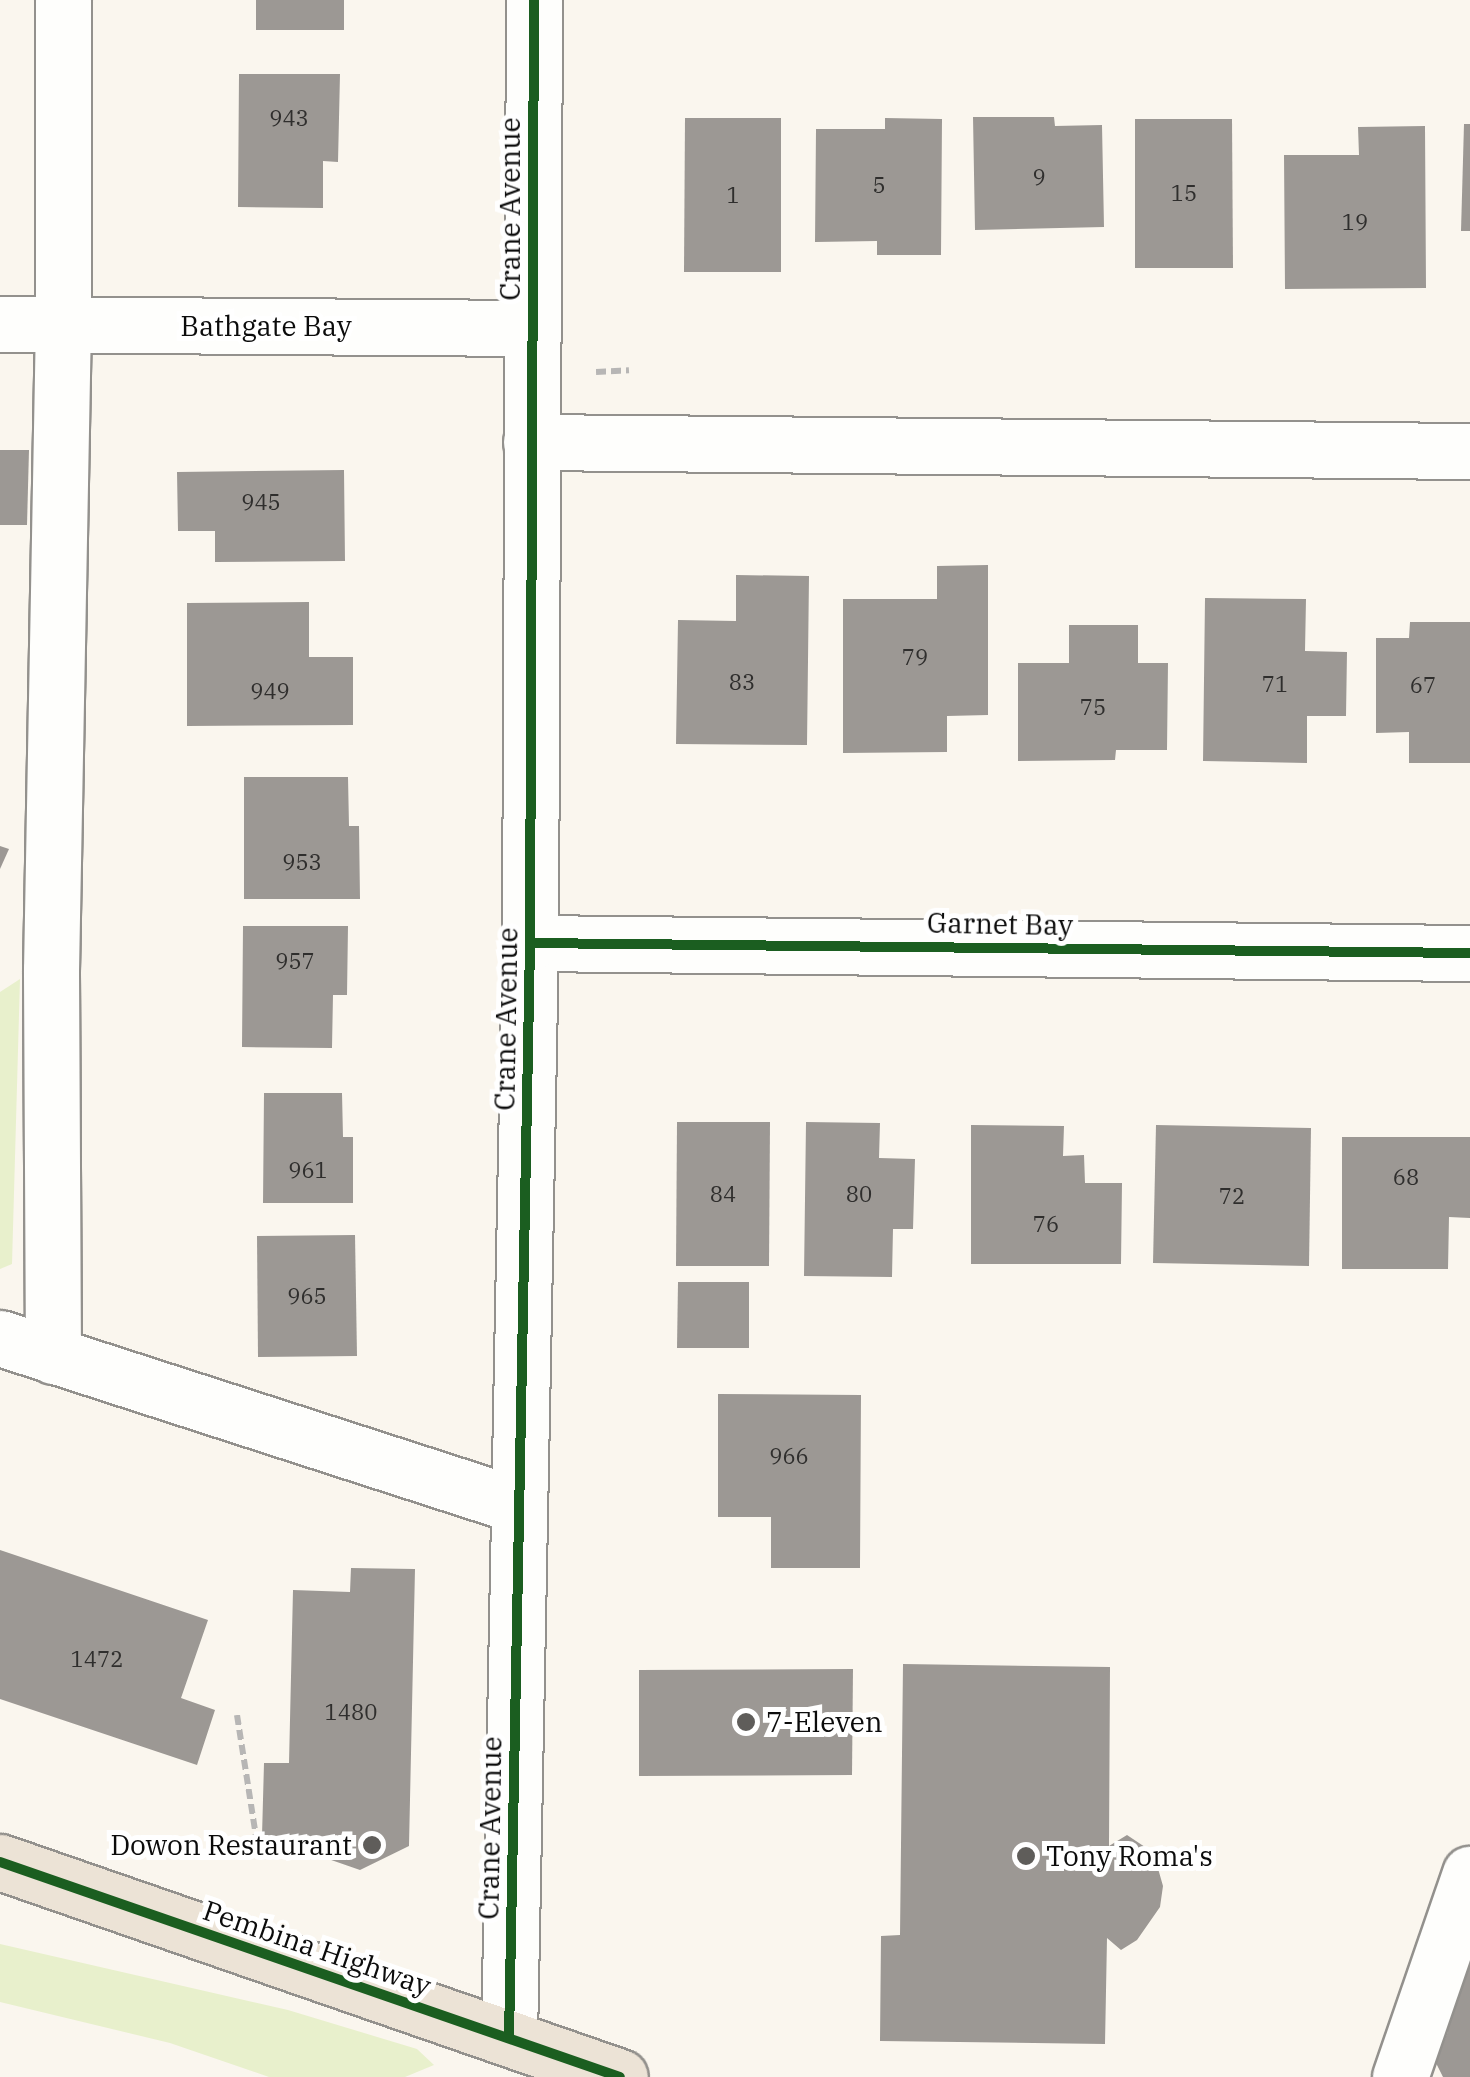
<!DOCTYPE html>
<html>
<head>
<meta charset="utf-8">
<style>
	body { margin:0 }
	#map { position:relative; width:1470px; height:2077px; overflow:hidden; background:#faf6ee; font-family:"IBM Plex Serif",serif }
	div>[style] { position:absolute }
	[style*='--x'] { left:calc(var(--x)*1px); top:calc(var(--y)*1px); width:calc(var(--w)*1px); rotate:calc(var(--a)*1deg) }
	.green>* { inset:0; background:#e8f0cc }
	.building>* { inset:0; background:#9c9894 }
	.path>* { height:6px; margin-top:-3px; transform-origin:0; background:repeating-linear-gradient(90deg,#b7b6b5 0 10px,transparent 0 15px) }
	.roads { filter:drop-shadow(2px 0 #93918d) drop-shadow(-2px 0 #93918d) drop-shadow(0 2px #93918d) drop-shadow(0 -2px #93918d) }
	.minor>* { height:55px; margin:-27.5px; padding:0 27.5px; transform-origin:27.5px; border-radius:27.5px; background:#fefefc }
	.major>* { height:55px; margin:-27.5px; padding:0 27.5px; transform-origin:27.5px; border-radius:27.5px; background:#ece3d6 }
	.cycleway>* { height:10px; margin:-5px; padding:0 5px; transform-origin:5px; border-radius:5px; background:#1b5e20 }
	.dots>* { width:28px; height:28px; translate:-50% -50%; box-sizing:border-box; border:5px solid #fff; border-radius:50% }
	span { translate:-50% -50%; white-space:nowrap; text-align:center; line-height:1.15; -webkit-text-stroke:10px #fff; paint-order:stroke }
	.number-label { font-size:22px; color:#2f2e2d }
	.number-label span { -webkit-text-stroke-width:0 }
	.street-label { font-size:28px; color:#0b0b0b }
	.poi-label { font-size:28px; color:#0b0b0b }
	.left { translate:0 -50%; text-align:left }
	.right { translate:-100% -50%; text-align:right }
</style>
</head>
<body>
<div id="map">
	<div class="green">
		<i style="clip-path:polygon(20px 979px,12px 1264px,0 1269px,0 992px)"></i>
		<i style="clip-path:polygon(0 1944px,288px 2010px,417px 2049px,434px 2065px,405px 2077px,269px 2077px,170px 2043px,0 2002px)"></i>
	</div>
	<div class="building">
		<i style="clip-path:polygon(256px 0,344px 0,344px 30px,256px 30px)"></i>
		<i style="clip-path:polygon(239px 74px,340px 74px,338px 162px,323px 161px,323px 208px,238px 207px)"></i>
		<i style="clip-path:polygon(973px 117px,1054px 117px,1055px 126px,1102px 125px,1104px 227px,975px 230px)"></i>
		<i style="clip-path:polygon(685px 118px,781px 118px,781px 272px,684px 272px)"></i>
		<i style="clip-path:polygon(885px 118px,942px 119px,941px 255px,877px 255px,877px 241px,815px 242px,816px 129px,885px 129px)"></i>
		<i style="clip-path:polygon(1135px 119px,1232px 119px,1233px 268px,1135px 268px)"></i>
		<i style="clip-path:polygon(1464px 124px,1470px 124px,1470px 231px,1461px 231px)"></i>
		<i style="clip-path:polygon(1425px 126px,1426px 288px,1285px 289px,1284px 155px,1359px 155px,1358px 127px)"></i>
		<i style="clip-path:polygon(0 450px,29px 450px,27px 525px,0 525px)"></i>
		<i style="clip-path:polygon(344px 470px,345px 561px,215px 562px,215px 531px,178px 531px,177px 472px)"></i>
		<i style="clip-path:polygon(988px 565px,988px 715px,947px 716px,947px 752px,843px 753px,843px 599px,937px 599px,937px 566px)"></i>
		<i style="clip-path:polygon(736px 575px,809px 576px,807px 745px,676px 744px,678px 620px,736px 621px)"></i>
		<i style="clip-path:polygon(1205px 598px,1306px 599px,1305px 651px,1347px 652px,1346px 716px,1307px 716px,1307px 763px,1203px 761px)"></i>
		<i style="clip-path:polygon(309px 602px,309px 657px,353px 657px,353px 725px,187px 726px,187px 603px)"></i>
		<i style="clip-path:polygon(1410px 622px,1470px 622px,1470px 763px,1409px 763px,1409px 732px,1376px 733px,1376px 638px,1409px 638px)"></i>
		<i style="clip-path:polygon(1069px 625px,1138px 625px,1138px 663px,1168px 663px,1167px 750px,1116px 750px,1115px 760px,1018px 761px,1018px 663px,1069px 663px)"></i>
		<i style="clip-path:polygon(244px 777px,348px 777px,349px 826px,359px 826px,360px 899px,244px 899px)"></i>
		<i style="clip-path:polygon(0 846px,9px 849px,0 869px)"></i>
		<i style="clip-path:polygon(243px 926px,348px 926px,347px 995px,333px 995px,332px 1048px,242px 1047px)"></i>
		<i style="clip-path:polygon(264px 1093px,342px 1093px,343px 1137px,353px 1137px,353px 1203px,263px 1203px)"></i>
		<i style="clip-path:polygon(677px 1122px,770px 1122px,769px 1266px,676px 1266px)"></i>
		<i style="clip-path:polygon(806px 1122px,880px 1123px,879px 1158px,915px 1159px,913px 1229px,893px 1229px,892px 1277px,804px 1276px)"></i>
		<i style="clip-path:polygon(971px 1125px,1064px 1126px,1063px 1156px,1084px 1155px,1085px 1183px,1122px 1183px,1121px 1264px,971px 1264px)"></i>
		<i style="clip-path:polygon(1156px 1125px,1311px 1128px,1309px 1266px,1153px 1263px)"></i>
		<i style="clip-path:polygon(1342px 1137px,1470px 1137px,1470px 1218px,1449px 1217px,1448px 1269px,1342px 1269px)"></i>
		<i style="clip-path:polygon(355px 1235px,357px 1356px,258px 1357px,257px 1236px)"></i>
		<i style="clip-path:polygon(678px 1282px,749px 1282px,749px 1348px,677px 1348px)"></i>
		<i style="clip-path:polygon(718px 1394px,861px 1395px,860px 1568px,771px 1568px,771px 1517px,718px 1517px)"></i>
		<i style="clip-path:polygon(0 1550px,208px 1620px,181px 1698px,215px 1710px,197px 1765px,0 1699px)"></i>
		<i style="clip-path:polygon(351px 1568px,415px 1569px,409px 1846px,360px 1870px,262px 1836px,264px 1763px,289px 1763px,293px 1590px,350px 1592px)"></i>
		<i style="clip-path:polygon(903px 1664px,1110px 1667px,1109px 1846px,1127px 1835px,1145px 1847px,1157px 1865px,1163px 1886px,1160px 1907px,1137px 1940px,1121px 1950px,1107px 1938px,1105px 2044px,880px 2041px,881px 1936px,900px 1935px)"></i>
		<i style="clip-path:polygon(853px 1669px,852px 1775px,639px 1776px,639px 1670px)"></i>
		<i style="clip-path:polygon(1470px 1931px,1470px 2077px,1443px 2077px,1436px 2063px,1448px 2031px,1437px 2027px)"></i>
	</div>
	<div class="path">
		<i style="--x:596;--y:372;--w:33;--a:-3"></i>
		<i style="--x:237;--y:1715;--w:136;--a:81.1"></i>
	</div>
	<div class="roads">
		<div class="minor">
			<i style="--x:0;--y:324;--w:532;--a:0.43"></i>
			<i style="--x:531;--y:442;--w:939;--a:0.55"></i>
			<i style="--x:530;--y:943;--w:940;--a:0.61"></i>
			<i style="--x:0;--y:1338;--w:543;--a:17.9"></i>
			<i style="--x:53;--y:1356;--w:386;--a:-90.3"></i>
			<i style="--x:51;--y:970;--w:646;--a:-88.94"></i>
			<i style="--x:63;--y:324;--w:324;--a:-90"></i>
			<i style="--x:509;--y:2038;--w:1095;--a:-88.9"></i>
			<i style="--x:530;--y:943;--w:943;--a:-89.76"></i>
			<i style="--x:1400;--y:2077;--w:215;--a:-71"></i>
		</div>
		<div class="major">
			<i style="--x:0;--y:1862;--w:656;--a:19.13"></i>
		</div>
	</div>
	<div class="cycleway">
		<i style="--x:530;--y:943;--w:940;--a:0.61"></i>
		<i style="--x:0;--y:1862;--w:656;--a:19.13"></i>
		<i style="--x:509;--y:2038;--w:1095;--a:-88.9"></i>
		<i style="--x:530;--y:943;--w:943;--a:-89.76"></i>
	</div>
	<div class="dots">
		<i style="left:746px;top:1722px;background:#5f5d5a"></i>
		<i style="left:372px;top:1845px;background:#5f5d5a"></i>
		<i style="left:1026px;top:1856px;background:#5f5d5a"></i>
	</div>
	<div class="number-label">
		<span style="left:289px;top:118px">943</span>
		<span style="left:1039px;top:177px">9</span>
		<span style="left:879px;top:185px">5</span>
		<span style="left:1184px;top:193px">15</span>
		<span style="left:733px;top:195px">1</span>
		<span style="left:1355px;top:222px">19</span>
		<span style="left:261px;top:502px">945</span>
		<span style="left:915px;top:657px">79</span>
		<span style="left:742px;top:682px">83</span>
		<span style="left:1275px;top:684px">71</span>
		<span style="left:1423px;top:685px">67</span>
		<span style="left:270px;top:691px">949</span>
		<span style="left:1093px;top:707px">75</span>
		<span style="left:302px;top:862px">953</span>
		<span style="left:295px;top:961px">957</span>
		<span style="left:308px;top:1170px">961</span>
		<span style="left:1406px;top:1177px">68</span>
		<span style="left:723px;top:1194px">84</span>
		<span style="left:859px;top:1194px">80</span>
		<span style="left:1232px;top:1196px">72</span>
		<span style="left:1046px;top:1224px">76</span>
		<span style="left:307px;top:1296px">965</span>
		<span style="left:789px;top:1456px">966</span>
		<span style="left:97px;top:1659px">1472</span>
		<span style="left:351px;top:1712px">1480</span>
	</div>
	<div class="street-label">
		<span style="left:510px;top:209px;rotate:-90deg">Crane Avenue</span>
		<span style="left:266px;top:326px">Bathgate Bay</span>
		<span style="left:1000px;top:924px;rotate:1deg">Garnet Bay</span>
		<span style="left:506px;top:1019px;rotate:-89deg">Crane Avenue</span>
		<span style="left:490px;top:1828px;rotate:-89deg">Crane Avenue</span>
		<span style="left:317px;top:1948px;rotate:19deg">Pembina Highway</span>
	</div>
	<div class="poi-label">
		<span class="left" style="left:766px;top:1722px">7-Eleven</span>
		<span class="right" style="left:352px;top:1845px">Dowon Restaurant</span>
		<span class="left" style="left:1046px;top:1856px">Tony Roma's</span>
	</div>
</div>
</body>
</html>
